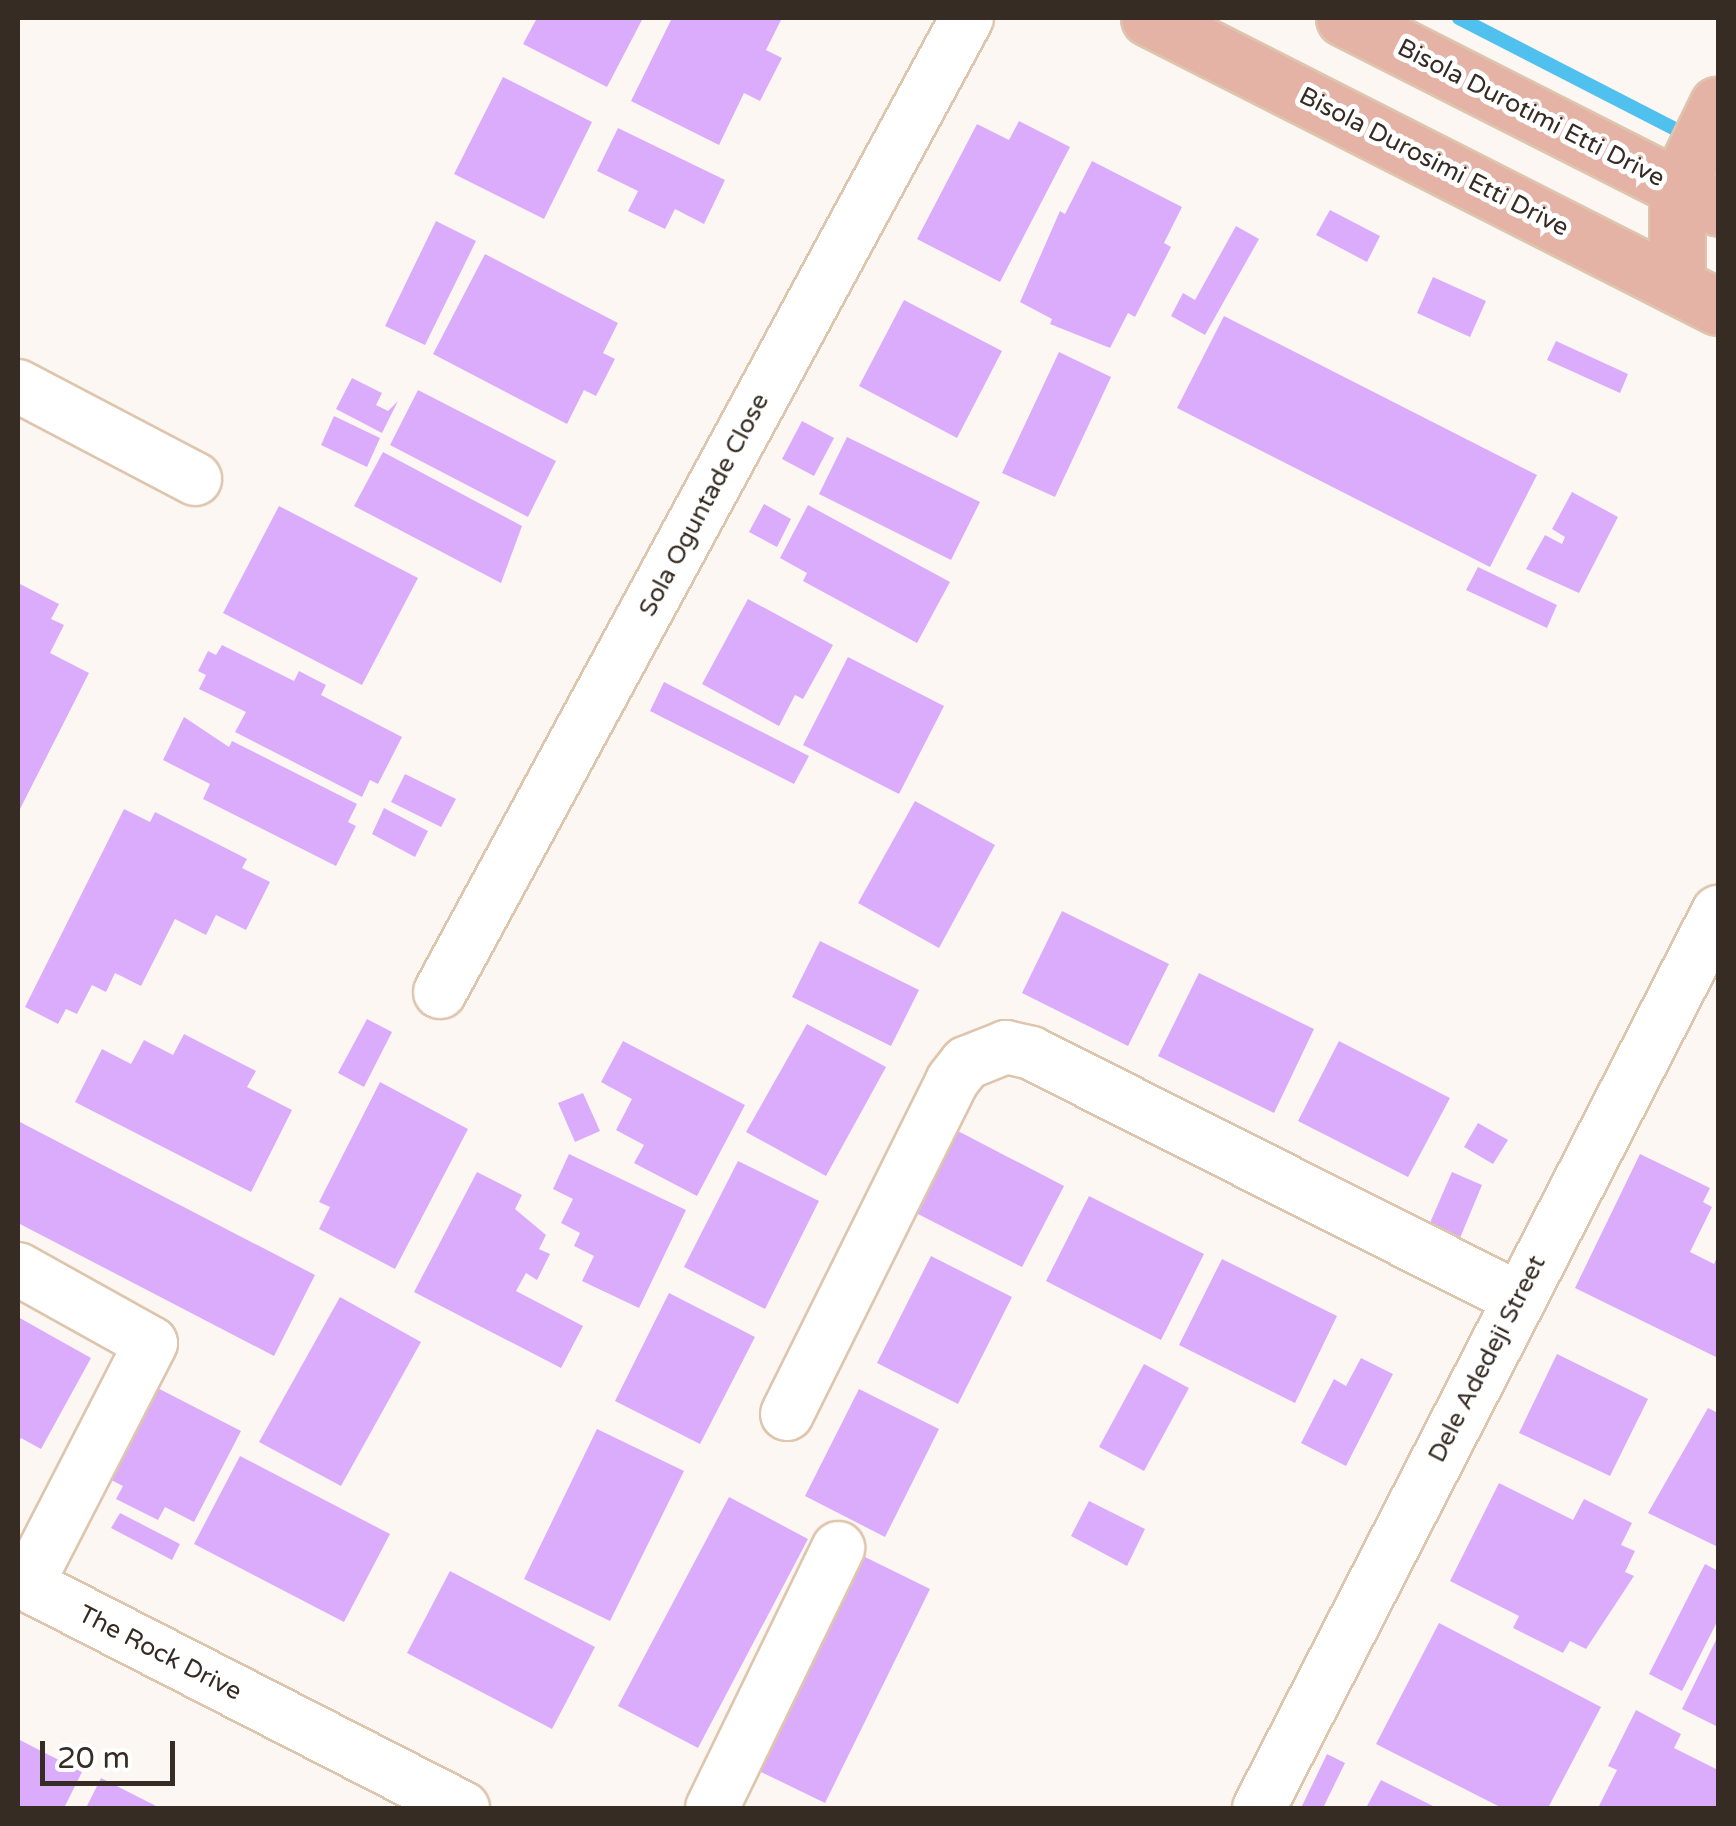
<!DOCTYPE html>
<html>
<head>
<meta charset="utf-8">
<style>
	body { margin:0 }
	#map { position:relative; width:1736px; height:1826px; overflow:hidden; background:#fcf7f2; font-family:"Varela Round",sans-serif }
	div>[style] { position:absolute }
	[style*='--x'] { left:calc(var(--x)*1px); top:calc(var(--y)*1px); width:calc(var(--w)*1px); rotate:calc(var(--a)*1deg) }
	.stream>* { height:14px; margin:-7px; padding:0 7px; transform-origin:7px; border-radius:7px; background:#50c0ef }
	.building>* { inset:0; background:#dcacfc }
	.roads { filter:drop-shadow(2px 0 #dec5ad) drop-shadow(-2px 0 #dec5ad) drop-shadow(0 2px #dec5ad) drop-shadow(0 -2px #dec5ad) }
	.minor>* { height:52px; margin:-26px; padding:0 26px; transform-origin:26px; border-radius:26px; background:#fff }
	.major>* { height:55px; margin:-27.5px; padding:0 27.5px; transform-origin:27.5px; border-radius:27.5px; background:#e5b3a5 }
	span { translate:-50% -50%; white-space:nowrap; text-align:center; line-height:1.15; -webkit-text-stroke:10px #fff; paint-order:stroke }
	.street-label { font-size:25px; color:#362c23 }
	.frame { position:absolute; inset:0; border:20px solid #362c23; pointer-events:none }
	.scale { position:absolute; left:40px; top:1741px; width:135px; height:45px; box-sizing:border-box; border:5px solid #362c23; border-top:0; padding-left:12px; font-size:30px; line-height:35px; white-space:nowrap; color:#362c23; -webkit-text-stroke:8px #fff; paint-order:stroke }
</style>
</head>
<body>
<div id="map">
	<div class="stream">
		<i style="--x:1459;--y:18;--w:259;--a:27.2"></i>
	</div>
	<div class="building">
		<i style="clip-path:polygon(537px 18px,643px 18px,607px 87px,523px 44px)"></i>
		<i style="clip-path:polygon(672px 18px,782px 18px,766px 50px,782px 58px,760px 101px,744px 93px,719px 145px,631px 101px)"></i>
		<i style="clip-path:polygon(503px 77px,592px 122px,544px 219px,454px 174px)"></i>
		<i style="clip-path:polygon(1019px 121px,1070px 147px,1000px 282px,917px 239px,977px 124px,1009px 140px)"></i>
		<i style="clip-path:polygon(618px 128px,725px 180px,704px 224px,675px 209px,665px 229px,628px 211px,638px 191px,597px 171px)"></i>
		<i style="clip-path:polygon(1092px 161px,1182px 207px,1164px 243px,1171px 247px,1135px 317px,1128px 313px,1110px 348px,1050px 324px,1052px 319px,1020px 302px,1060px 211px,1065px 214px)"></i>
		<i style="clip-path:polygon(1330px 210px,1380px 236px,1367px 262px,1316px 235px)"></i>
		<i style="clip-path:polygon(436px 221px,476px 241px,425px 345px,385px 326px)"></i>
		<i style="clip-path:polygon(1236px 226px,1259px 239px,1205px 335px,1171px 316px,1183px 293px,1195px 300px)"></i>
		<i style="clip-path:polygon(485px 254px,618px 323px,603px 353px,615px 359px,596px 396px,584px 390px,567px 424px,433px 354px)"></i>
		<i style="clip-path:polygon(1433px 277px,1486px 301px,1470px 337px,1417px 313px)"></i>
		<i style="clip-path:polygon(904px 300px,1002px 351px,957px 438px,859px 386px)"></i>
		<i style="clip-path:polygon(1224px 316px,1537px 475px,1490px 567px,1177px 408px)"></i>
		<i style="clip-path:polygon(1556px 341px,1628px 374px,1620px 393px,1547px 360px)"></i>
		<i style="clip-path:polygon(1059px 352px,1111px 377px,1055px 497px,1002px 473px)"></i>
		<i style="clip-path:polygon(352px 378px,382px 393px,376px 405px,388px 411px,398px 401px,382px 433px,336px 409px)"></i>
		<i style="clip-path:polygon(418px 390px,556px 461px,528px 517px,390px 445px)"></i>
		<i style="clip-path:polygon(334px 416px,380px 438px,367px 467px,321px 445px)"></i>
		<i style="clip-path:polygon(802px 421px,834px 438px,814px 476px,782px 459px)"></i>
		<i style="clip-path:polygon(847px 437px,980px 502px,951px 560px,819px 494px)"></i>
		<i style="clip-path:polygon(383px 452px,522px 526px,501px 583px,354px 506px)"></i>
		<i style="clip-path:polygon(1572px 492px,1618px 517px,1579px 593px,1526px 569px,1545px 535px,1562px 544px,1565px 537px,1552px 529px)"></i>
		<i style="clip-path:polygon(764px 504px,791px 519px,777px 547px,749px 532px)"></i>
		<i style="clip-path:polygon(808px 505px,950px 582px,917px 643px,803px 581px,807px 573px,780px 558px)"></i>
		<i style="clip-path:polygon(279px 506px,418px 578px,362px 685px,223px 613px)"></i>
		<i style="clip-path:polygon(1478px 567px,1557px 605px,1547px 628px,1466px 590px)"></i>
		<i style="clip-path:polygon(18px 583px,59px 604px,51px 619px,64px 625px,50px 653px,89px 673px,18px 813px)"></i>
		<i style="clip-path:polygon(748px 599px,833px 645px,803px 699px,795px 695px,779px 726px,702px 684px)"></i>
		<i style="clip-path:polygon(222px 645px,294px 681px,299px 671px,326px 685px,321px 695px,402px 737px,378px 784px,370px 780px,362px 797px,235px 732px,246px 712px,199px 689px,206px 675px,198px 671px,208px 651px,216px 655px)"></i>
		<i style="clip-path:polygon(848px 657px,944px 706px,899px 794px,803px 745px)"></i>
		<i style="clip-path:polygon(664px 682px,809px 756px,794px 784px,650px 711px)"></i>
		<i style="clip-path:polygon(184px 717px,229px 747px,232px 741px,357px 804px,348px 822px,356px 826px,336px 866px,203px 799px,210px 784px,163px 760px)"></i>
		<i style="clip-path:polygon(405px 774px,456px 799px,441px 827px,391px 802px)"></i>
		<i style="clip-path:polygon(915px 801px,995px 845px,939px 948px,858px 903px)"></i>
		<i style="clip-path:polygon(384px 808px,428px 831px,415px 857px,372px 834px)"></i>
		<i style="clip-path:polygon(124px 809px,150px 822px,155px 812px,247px 859px,242px 868px,270px 882px,246px 930px,216px 915px,206px 935px,175px 919px,141px 986px,115px 973px,106px 992px,92px 985px,77px 1014px,66px 1009px,58px 1024px,25px 1007px)"></i>
		<i style="clip-path:polygon(1062px 911px,1169px 964px,1128px 1046px,1022px 993px)"></i>
		<i style="clip-path:polygon(820px 941px,919px 990px,891px 1046px,792px 997px)"></i>
		<i style="clip-path:polygon(1199px 973px,1314px 1029px,1274px 1113px,1158px 1056px)"></i>
		<i style="clip-path:polygon(367px 1019px,392px 1032px,364px 1087px,338px 1073px)"></i>
		<i style="clip-path:polygon(807px 1024px,886px 1067px,826px 1176px,746px 1132px)"></i>
		<i style="clip-path:polygon(184px 1034px,256px 1071px,247px 1087px,292px 1110px,251px 1192px,75px 1102px,102px 1049px,131px 1064px,144px 1040px,173px 1055px)"></i>
		<i style="clip-path:polygon(623px 1041px,745px 1105px,697px 1196px,634px 1163px,644px 1145px,616px 1130px,632px 1099px,601px 1082px)"></i>
		<i style="clip-path:polygon(1339px 1041px,1450px 1098px,1408px 1177px,1298px 1121px)"></i>
		<i style="clip-path:polygon(380px 1082px,468px 1129px,395px 1269px,319px 1229px,330px 1207px,319px 1202px)"></i>
		<i style="clip-path:polygon(583px 1093px,600px 1131px,575px 1142px,558px 1103px)"></i>
		<i style="clip-path:polygon(18px 1121px,315px 1275px,274px 1356px,18px 1223px)"></i>
		<i style="clip-path:polygon(1478px 1123px,1508px 1140px,1493px 1164px,1464px 1147px)"></i>
		<i style="clip-path:polygon(956px 1130px,1064px 1186px,1022px 1267px,914px 1212px)"></i>
		<i style="clip-path:polygon(569px 1154px,686px 1210px,639px 1308px,582px 1281px,594px 1256px,574px 1246px,580px 1233px,561px 1223px,573px 1199px,553px 1189px)"></i>
		<i style="clip-path:polygon(1640px 1154px,1710px 1188px,1703px 1202px,1712px 1207px,1690px 1252px,1714px 1264px,1718px 1255px,1718px 1358px,1575px 1288px)"></i>
		<i style="clip-path:polygon(738px 1161px,819px 1201px,765px 1309px,684px 1267px)"></i>
		<i style="clip-path:polygon(477px 1172px,522px 1195px,515px 1209px,546px 1235px,539px 1249px,550px 1254px,537px 1280px,526px 1273px,516px 1291px,583px 1326px,561px 1368px,414px 1292px)"></i>
		<i style="clip-path:polygon(1452px 1172px,1482px 1185px,1460px 1238px,1429px 1225px)"></i>
		<i style="clip-path:polygon(1089px 1196px,1204px 1254px,1161px 1340px,1046px 1281px)"></i>
		<i style="clip-path:polygon(931px 1256px,1012px 1297px,958px 1404px,877px 1363px)"></i>
		<i style="clip-path:polygon(1222px 1259px,1337px 1316px,1295px 1403px,1179px 1345px)"></i>
		<i style="clip-path:polygon(669px 1293px,755px 1337px,700px 1444px,615px 1401px)"></i>
		<i style="clip-path:polygon(340px 1297px,421px 1342px,341px 1486px,259px 1442px)"></i>
		<i style="clip-path:polygon(18px 1317px,91px 1358px,41px 1449px,21px 1438px,18px 1443px)"></i>
		<i style="clip-path:polygon(1557px 1354px,1648px 1399px,1610px 1476px,1519px 1433px)"></i>
		<i style="clip-path:polygon(1361px 1358px,1393px 1374px,1346px 1466px,1301px 1443px,1334px 1379px,1346px 1386px)"></i>
		<i style="clip-path:polygon(1144px 1364px,1189px 1388px,1144px 1471px,1099px 1447px)"></i>
		<i style="clip-path:polygon(144px 1381px,241px 1431px,194px 1522px,165px 1507px,158px 1520px,116px 1499px,123px 1486px,97px 1473px)"></i>
		<i style="clip-path:polygon(859px 1389px,939px 1429px,885px 1537px,805px 1496px)"></i>
		<i style="clip-path:polygon(1708px 1408px,1718px 1413px,1718px 1547px,1648px 1513px)"></i>
		<i style="clip-path:polygon(597px 1429px,684px 1471px,610px 1621px,524px 1579px)"></i>
		<i style="clip-path:polygon(240px 1456px,390px 1534px,344px 1622px,194px 1544px)"></i>
		<i style="clip-path:polygon(1499px 1483px,1573px 1520px,1584px 1499px,1632px 1523px,1621px 1545px,1635px 1551px,1625px 1572px,1634px 1576px,1586px 1649px,1570px 1641px,1563px 1653px,1513px 1628px,1519px 1616px,1450px 1581px)"></i>
		<i style="clip-path:polygon(729px 1497px,808px 1539px,698px 1748px,618px 1706px)"></i>
		<i style="clip-path:polygon(1089px 1501px,1145px 1529px,1127px 1566px,1071px 1536px)"></i>
		<i style="clip-path:polygon(120px 1513px,180px 1544px,172px 1560px,111px 1528px)"></i>
		<i style="clip-path:polygon(863px 1556px,930px 1589px,825px 1803px,757px 1770px)"></i>
		<i style="clip-path:polygon(1705px 1564px,1718px 1571px,1718px 1620px,1682px 1691px,1649px 1674px)"></i>
		<i style="clip-path:polygon(450px 1571px,595px 1647px,552px 1729px,407px 1653px)"></i>
		<i style="clip-path:polygon(1439px 1623px,1601px 1707px,1548px 1808px,1502px 1808px,1376px 1744px)"></i>
		<i style="clip-path:polygon(1718px 1636px,1718px 1727px,1682px 1709px)"></i>
		<i style="clip-path:polygon(1636px 1710px,1681px 1734px,1674px 1748px,1718px 1770px,1718px 1808px,1598px 1808px,1617px 1770px,1608px 1766px)"></i>
		<i style="clip-path:polygon(18px 1739px,82px 1772px,64px 1808px,18px 1808px)"></i>
		<i style="clip-path:polygon(1327px 1754px,1345px 1763px,1323px 1808px,1301px 1808px)"></i>
		<i style="clip-path:polygon(101px 1778px,160px 1808px,86px 1808px)"></i>
		<i style="clip-path:polygon(1381px 1780px,1437px 1808px,1366px 1808px)"></i>
	</div>
	<div class="roads">
		<div class="minor">
			<i style="--x:18;--y:386;--w:200;--a:27.7"></i>
			<i style="--x:440;--y:992;--w:1107;--a:-61.58"></i>
			<i style="--x:18;--y:1269;--w:152;--a:29.1"></i>
			<i style="--x:151;--y:1343;--w:271;--a:117.2"></i>
			<i style="--x:787;--y:1414;--w:372;--a:-63.6"></i>
			<i style="--x:952;--y:1081;--w:23;--a:-52"></i>
			<i style="--x:966;--y:1063;--w:43;--a:-21.8"></i>
			<i style="--x:1006;--y:1047;--w:26;--a:13"></i>
			<i style="--x:1031;--y:1053;--w:545;--a:26.71"></i>
			<i style="--x:18;--y:1580;--w:500;--a:27.13"></i>
			<i style="--x:712;--y:1808;--w:289;--a:-64.1"></i>
			<i style="--x:1259;--y:1808;--w:1007;--a:-62.87"></i>
		</div>
		<div class="major">
			<i style="--x:1149;--y:18;--w:638;--a:26.93"></i>
			<i style="--x:1344;--y:18;--w:419;--a:26.9"></i>
			<i style="--x:1677;--y:286;--w:98;--a:-90"></i>
			<i style="--x:1677;--y:188;--w:93;--a:-64"></i>
		</div>
	</div>
	<div class="street-label">
		<span style="left:1531px;top:113px;rotate:27deg">Bisola Durotimi Etti Drive</span>
		<span style="left:1434px;top:162px;rotate:27deg">Bisola Durosimi Etti Drive</span>
		<span style="left:704px;top:505px;rotate:-62deg">Sola Oguntade Close</span>
		<span style="left:1487px;top:1359px;rotate:-63deg">Dele Adedeji Street</span>
		<span style="left:160px;top:1653px;rotate:27deg">The Rock Drive</span>
	</div>
	<div class="frame"></div>
	<div class="scale">20 m</div>
</div>
</body>
</html>
